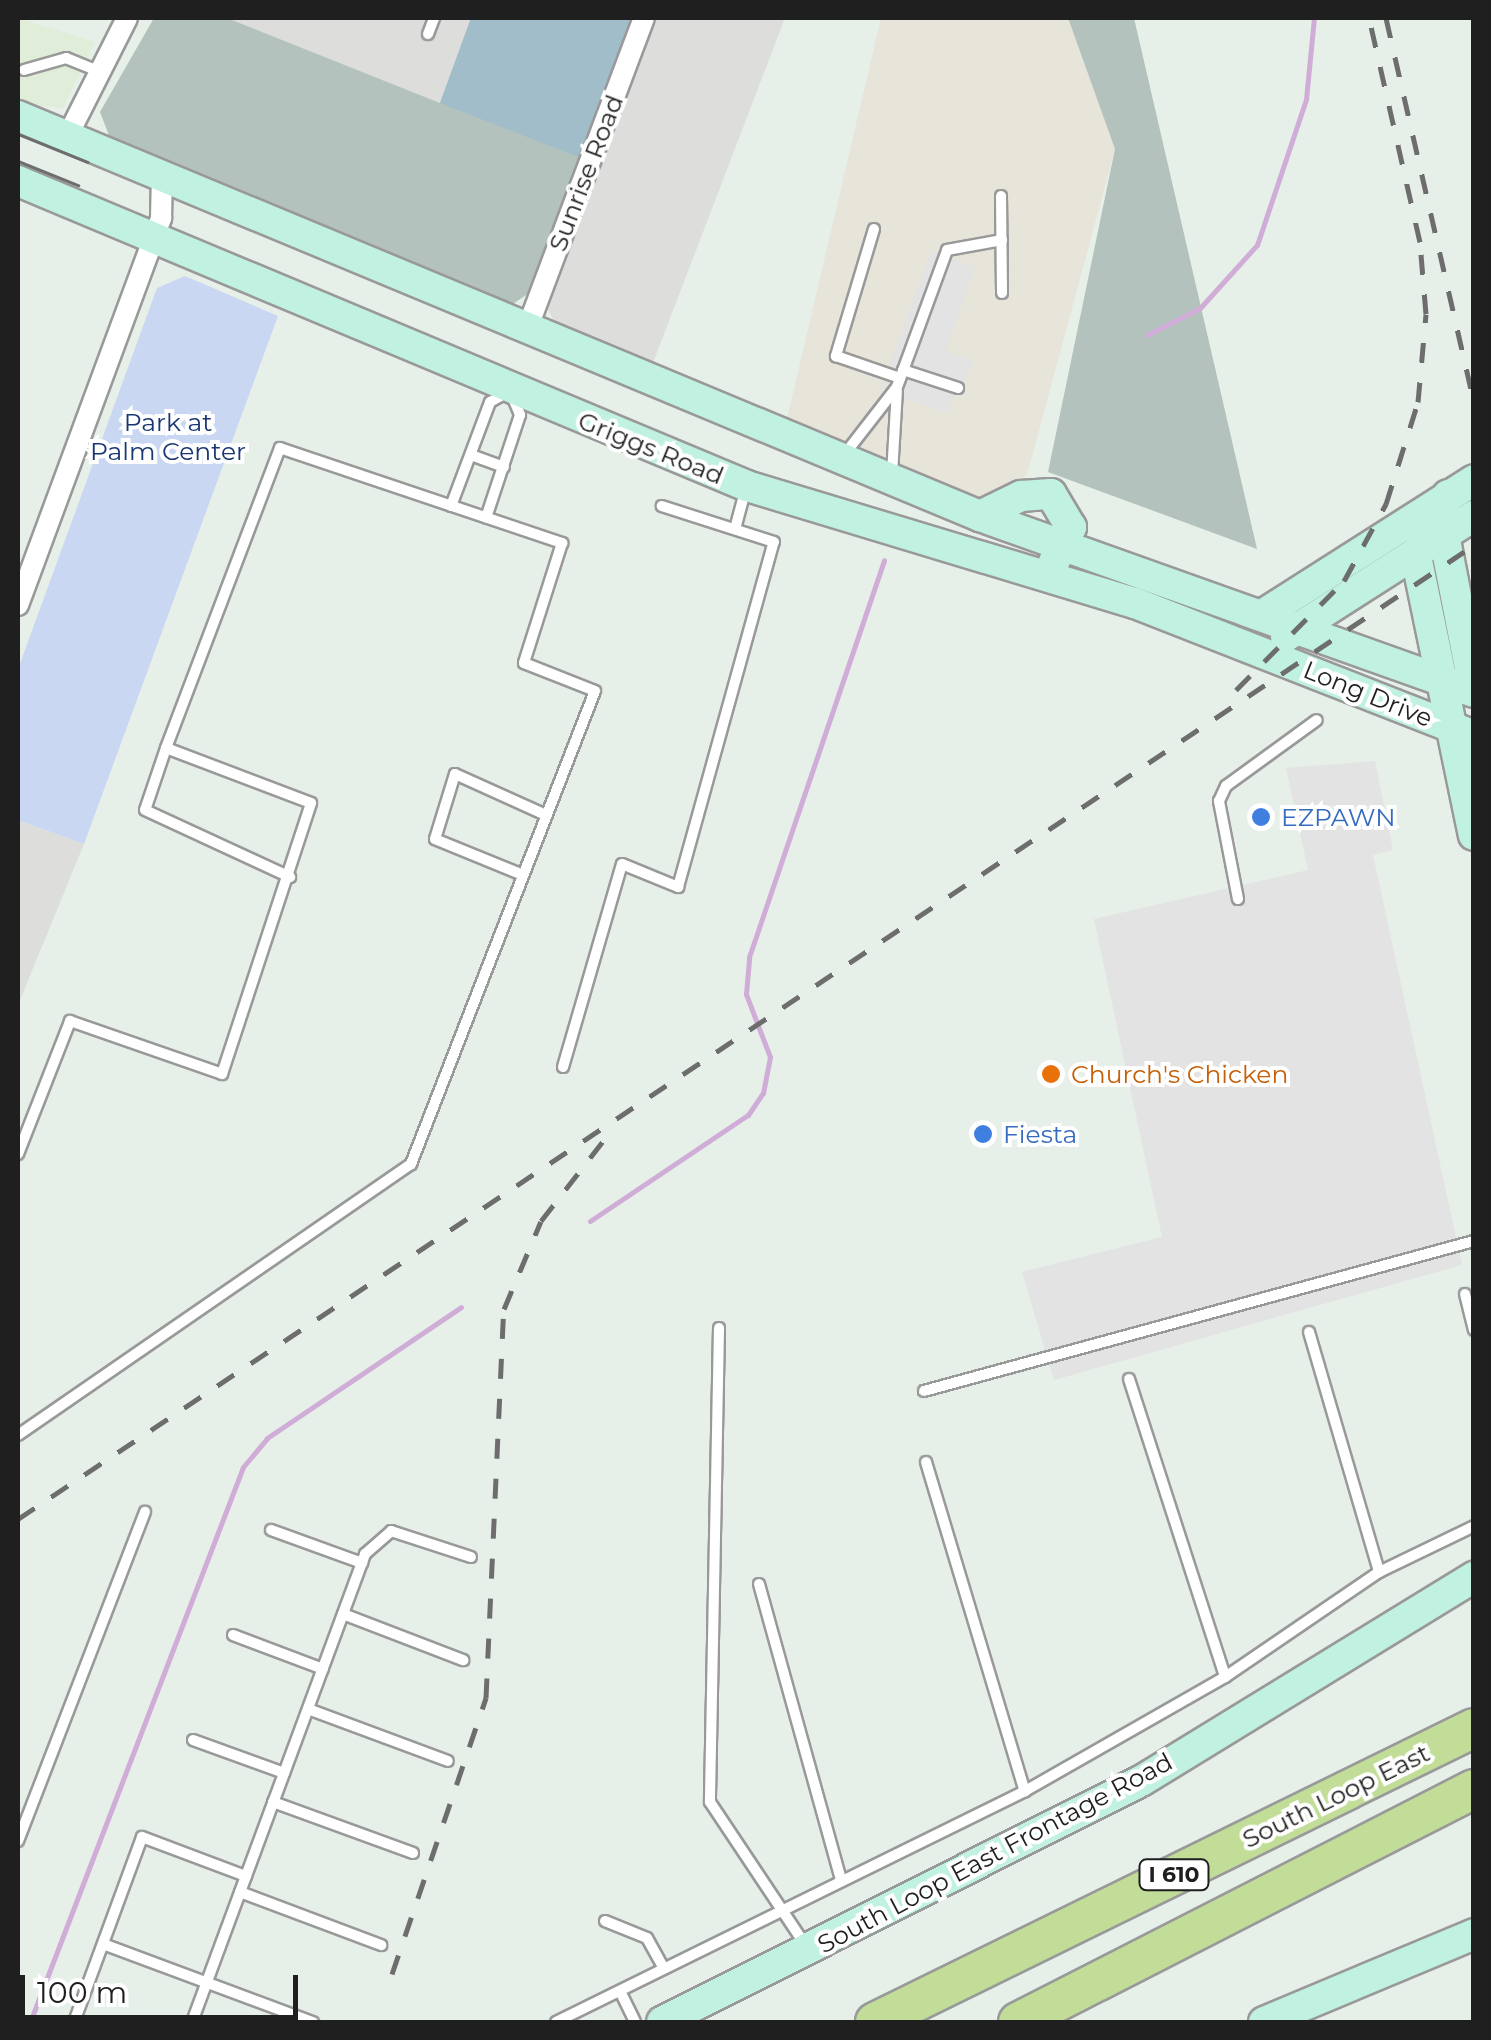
<!DOCTYPE html>
<html>
<head>
<meta charset="utf-8">
<style>
	body { margin:0 }
	#map { position:relative; width:1491px; height:2040px; overflow:hidden; background:#e7efe9; font-family:Montserrat,sans-serif }
	div>[style] { position:absolute }
	[style*='--x'] { left:calc(var(--x)*1px); top:calc(var(--y)*1px); width:calc(var(--w)*1px); rotate:calc(var(--a)*1deg) }
	.residential>* { inset:0; background:#dddddc }
	.commercial>* { inset:0; background:#e0edd8 }
	.industrial>* { inset:0; background:#e7e4da }
	.construction>* { inset:0; background:#b3c2bc }
	.forest>* { inset:0; background:#a0bdc9 }
	.park>* { inset:0; background:#c9d7f3 }
	.parking>* { inset:0; background:#e3e3e3 }
	.stream>* { height:5px; margin:-2.5px; padding:0 2.5px; transform-origin:2.5px; border-radius:2.5px; background:#cfadd7 }
	.roads { filter:drop-shadow(2px 0 #999) drop-shadow(-2px 0 #999) drop-shadow(0 2px #999) drop-shadow(0 -2px #999) }
	.lane>* { height:10px; margin:-5px; padding:0 5px; transform-origin:5px; border-radius:5px; background:#fff }
	.street>* { height:20px; margin:-10px; padding:0 10px; transform-origin:10px; border-radius:10px; background:#fff }
	.secondary>* { height:30px; margin:-15px; padding:0 15px; transform-origin:15px; border-radius:15px; background:#c1f2e1 }
	.highway>* { height:38px; margin:-19px; padding:0 19px; transform-origin:19px; border-radius:19px; background:#c1dd98 }
	.tram>* { height:2.5px; margin:-1.25px; padding:0 1.25px; transform-origin:1.25px; border-radius:1.25px; background:#6d6d6d }
	.rail>* { height:5px; margin-top:-2.5px; transform-origin:0; background:repeating-linear-gradient(90deg,#6d6d6d 0 20px,transparent 0 40px) }
	.dots>* { width:28px; height:28px; translate:-50% -50%; box-sizing:border-box; border:5px solid #fff; border-radius:50% }
	span { translate:-50% -50%; white-space:nowrap; text-align:center; line-height:1.15; -webkit-text-stroke:8px #fff; paint-order:stroke }
	.shield-label span { padding:2px 8px; background:#fff; border:2px solid; border-radius:8px; -webkit-text-stroke-width:0 }
	.shield-label { font-size:22px; color:#1f1f1f; font-weight:700 }
	.street-label { font-size:25px; color:#1f1f1f }
	.park-label { font-size:25px; color:#193672 }
	.shop-label { font-size:25px; color:#366cbe }
	.left { translate:0 -50%; text-align:left }
	.food-label { font-size:25px; color:#c56008 }
	.frame { position:absolute; inset:0; border:20px solid #1f1f1f; pointer-events:none }
	.scale { position:absolute; left:20px; top:1975px; width:278px; height:45px; box-sizing:border-box; border:5px solid #1f1f1f; border-top:0; padding-left:12px; font-size:30px; line-height:35px; white-space:nowrap; color:#1f1f1f; -webkit-text-stroke:8px #fff; paint-order:stroke }
</style>
</head>
<body>
<div id="map">
	<div class="residential">
		<i style="clip-path:polygon(227px 18px,471px 18px,440px 103px)"></i>
		<i style="clip-path:polygon(655px 18px,785px 18px,651px 368px,558px 330px,548px 309px)"></i>
		<i style="clip-path:polygon(18px 820px,84px 844px,18px 1005px)"></i>
	</div>
	<div class="commercial">
		<i style="clip-path:polygon(18px 18px,95px 42px,63px 108px,18px 103px)"></i>
	</div>
	<div class="industrial">
		<i style="clip-path:polygon(881px 18px,1068px 18px,1115px 149px,1027px 475px,984px 503px,786px 423px)"></i>
	</div>
	<div class="construction">
		<i style="clip-path:polygon(154px 18px,227px 18px,440px 103px,471px 18px,634px 18px,532px 291px,507px 308px,110px 138px,100px 112px)"></i>
		<i style="clip-path:polygon(1068px 18px,1134px 18px,1257px 549px,1048px 472px,1115px 149px)"></i>
	</div>
	<div class="forest">
		<i style="clip-path:polygon(471px 18px,634px 18px,581px 158px,440px 103px)"></i>
	</div>
	<div class="park">
		<i style="clip-path:polygon(185px 276px,278px 316px,84px 844px,18px 820px,18px 669px,157px 288px)"></i>
	</div>
	<div class="parking">
		<i style="clip-path:polygon(931px 251px,975px 267px,946px 350px,974px 361px,946px 413px,880px 390px)"></i>
		<i style="clip-path:polygon(1375px 761px,1393px 850px,1373px 855px,1462px 1265px,1054px 1380px,1022px 1272px,1162px 1237px,1094px 919px,1308px 870px,1286px 768px)"></i>
	</div>
	<div class="stream">
		<i style="--x:1147;--y:335;--w:59;--a:-27"></i>
		<i style="--x:1200;--y:308;--w:85;--a:-47.9"></i>
		<i style="--x:1257;--y:245;--w:154;--a:-71.4"></i>
		<i style="--x:1306;--y:99;--w:81;--a:-84.4"></i>
		<i style="--x:590;--y:1221;--w:190;--a:-33.9"></i>
		<i style="--x:748;--y:1115;--w:27;--a:-56"></i>
		<i style="--x:763;--y:1093;--w:37;--a:-79"></i>
		<i style="--x:770;--y:1057;--w:67;--a:-110.9"></i>
		<i style="--x:746;--y:994;--w:37;--a:-85"></i>
		<i style="--x:749;--y:957;--w:419;--a:-71.2"></i>
		<i style="--x:30;--y:2022;--w:594;--a:-69"></i>
		<i style="--x:243;--y:1467;--w:38;--a:-50"></i>
		<i style="--x:267;--y:1438;--w:234;--a:-34"></i>
	</div>
	<div class="roads">
		<div class="lane">
			<i style="--x:428;--y:34;--w:17;--a:-69"></i>
			<i style="--x:24;--y:70;--w:44;--a:-15.9"></i>
			<i style="--x:66;--y:58;--w:35;--a:22"></i>
			<i style="--x:1001;--y:196;--w:97;--a:89.4"></i>
			<i style="--x:874;--y:229;--w:133;--a:106.7"></i>
			<i style="--x:836;--y:356;--w:68;--a:19"></i>
			<i style="--x:903;--y:370;--w:58;--a:18.1"></i>
			<i style="--x:471;--y:455;--w:35;--a:20"></i>
			<i style="--x:844;--y:455;--w:86;--a:-52.1"></i>
			<i style="--x:897;--y:387;--w:146;--a:-69.9"></i>
			<i style="--x:947;--y:250;--w:56;--a:-10.3"></i>
			<i style="--x:892;--y:474;--w:83;--a:-86.6"></i>
			<i style="--x:451;--y:506;--w:111;--a:-69.4"></i>
			<i style="--x:490;--y:402;--w:23;--a:-29"></i>
			<i style="--x:510;--y:391;--w:26;--a:67"></i>
			<i style="--x:520;--y:415;--w:108;--a:108.3"></i>
			<i style="--x:735;--y:529;--w:38;--a:-75"></i>
			<i style="--x:166;--y:748;--w:65;--a:108.7"></i>
			<i style="--x:145;--y:810;--w:160;--a:24.8"></i>
			<i style="--x:523;--y:875;--w:95;--a:-157.8"></i>
			<i style="--x:435;--y:839;--w:68;--a:-72.9"></i>
			<i style="--x:455;--y:774;--w:100;--a:24.3"></i>
			<i style="--x:1238;--y:899;--w:100;--a:-101"></i>
			<i style="--x:1219;--y:801;--w:17;--a:-65"></i>
			<i style="--x:1226;--y:786;--w:112;--a:-36"></i>
			<i style="--x:563;--y:1067;--w:211;--a:-73.8"></i>
			<i style="--x:622;--y:864;--w:61;--a:22.3"></i>
			<i style="--x:678;--y:887;--w:358;--a:-74.5"></i>
			<i style="--x:774;--y:542;--w:118;--a:-162.2"></i>
			<i style="--x:18;--y:1154;--w:143;--a:-68.6"></i>
			<i style="--x:70;--y:1021;--w:161;--a:19.2"></i>
			<i style="--x:222;--y:1074;--w:285;--a:-71.8"></i>
			<i style="--x:311;--y:803;--w:155;--a:-159.2"></i>
			<i style="--x:166;--y:748;--w:321;--a:-69.2"></i>
			<i style="--x:280;--y:448;--w:298;--a:18.6"></i>
			<i style="--x:562;--y:543;--w:126;--a:107.6"></i>
			<i style="--x:524;--y:663;--w:76;--a:21.5"></i>
			<i style="--x:595;--y:691;--w:508;--a:111.26"></i>
			<i style="--x:411;--y:1164;--w:477;--a:145.4"></i>
			<i style="--x:1465;--y:1294;--w:37;--a:76"></i>
			<i style="--x:719;--y:1328;--w:474;--a:91.1"></i>
			<i style="--x:710;--y:1802;--w:173;--a:56.3"></i>
			<i style="--x:1309;--y:1332;--w:250;--a:73.7"></i>
			<i style="--x:1129;--y:1379;--w:313;--a:72.1"></i>
			<i style="--x:924;--y:1391;--w:570;--a:-15.26"></i>
			<i style="--x:926;--y:1462;--w:344;--a:73.3"></i>
			<i style="--x:271;--y:1530;--w:97;--a:19.9"></i>
			<i style="--x:759;--y:1584;--w:306;--a:74.5"></i>
			<i style="--x:343;--y:1614;--w:129;--a:21"></i>
			<i style="--x:233;--y:1635;--w:96;--a:20.7"></i>
			<i style="--x:308;--y:1709;--w:149;--a:20.4"></i>
			<i style="--x:193;--y:1740;--w:97;--a:19.9"></i>
			<i style="--x:273;--y:1802;--w:149;--a:20"></i>
			<i style="--x:18;--y:1841;--w:353;--a:-68.9"></i>
			<i style="--x:240;--y:1892;--w:151;--a:20.6"></i>
			<i style="--x:605;--y:1921;--w:45;--a:22"></i>
			<i style="--x:647;--y:1938;--w:35;--a:61"></i>
			<i style="--x:103;--y:1944;--w:224;--a:20.4"></i>
			<i style="--x:620;--y:1991;--w:34;--a:64"></i>
			<i style="--x:74;--y:2022;--w:197;--a:-69.8"></i>
			<i style="--x:142;--y:1837;--w:111;--a:20.6"></i>
			<i style="--x:192;--y:2022;--w:499;--a:-69.7"></i>
			<i style="--x:365;--y:1554;--w:35;--a:-41"></i>
			<i style="--x:391;--y:1531;--w:84;--a:18"></i>
			<i style="--x:556;--y:2022;--w:523;--a:-26.22"></i>
			<i style="--x:1025;--y:1791;--w:230;--a:-29.7"></i>
			<i style="--x:1225;--y:1677;--w:186;--a:-34.3"></i>
			<i style="--x:1379;--y:1572;--w:106;--a:-25.8"></i>
		</div>
		<div class="street">
			<i style="--x:67;--y:137;--w:133;--a:-63.2"></i>
			<i style="--x:527;--y:329;--w:332;--a:-69.4"></i>
			<i style="--x:18;--y:605;--w:413;--a:-69.7"></i>
			<i style="--x:161;--y:218;--w:43;--a:-88.7"></i>
		</div>
		<div class="secondary">
			<i style="--x:18;--y:116;--w:1042;--a:22.58"></i>
			<i style="--x:980;--y:516;--w:524;--a:19.61"></i>
			<i style="--x:18;--y:181;--w:790;--a:22.7"></i>
			<i style="--x:747;--y:486;--w:405;--a:16.8"></i>
			<i style="--x:1135;--y:603;--w:364;--a:21.4"></i>
			<i style="--x:1448;--y:495;--w:69;--a:117.7"></i>
			<i style="--x:1416;--y:556;--w:285;--a:78.3"></i>
			<i style="--x:980;--y:516;--w:46;--a:-26"></i>
			<i style="--x:1021;--y:496;--w:30;--a:-4"></i>
			<i style="--x:1051;--y:494;--w:39;--a:59"></i>
			<i style="--x:1071;--y:527;--w:39;--a:116"></i>
			<i style="--x:1444;--y:535;--w:156;--a:78.9"></i>
			<i style="--x:1264;--y:614;--w:249;--a:-32.5"></i>
			<i style="--x:1286;--y:636;--w:223;--a:-32.6"></i>
			<i style="--x:662;--y:2022;--w:536;--a:-26.71"></i>
			<i style="--x:1141;--y:1781;--w:391;--a:-31.5"></i>
			<i style="--x:1264;--y:2022;--w:228;--a:-22.7"></i>
		</div>
		<div class="highway">
			<i style="--x:875;--y:2022;--w:667;--a:-26.14"></i>
			<i style="--x:1018;--y:2022;--w:512;--a:-27.07"></i>
		</div>
	</div>
	<div class="tram">
		<i style="--x:18;--y:134;--w:75;--a:21.8"></i>
		<i style="--x:18;--y:161;--w:65;--a:21.8"></i>
	</div>
	<div class="rail">
		<i style="--x:1386;--y:18;--w:393;--a:77.1"></i>
		<i style="--x:1236;--y:690;--w:153;--a:-45.3"></i>
		<i style="--x:1344;--y:581;--w:88;--a:-61.4"></i>
		<i style="--x:1386;--y:504;--w:107;--a:-72.6"></i>
		<i style="--x:1418;--y:402;--w:88;--a:-84.8"></i>
		<i style="--x:1426;--y:314;--w:72;--a:-94.8"></i>
		<i style="--x:1420;--y:242;--w:230;--a:-102.8"></i>
		<i style="--x:18;--y:1519;--w:1752;--a:-33.78"></i>
		<i style="--x:392;--y:1974;--w:292;--a:-71.2"></i>
		<i style="--x:486;--y:1698;--w:389;--a:-87.4"></i>
		<i style="--x:504;--y:1309;--w:95;--a:-67.2"></i>
		<i style="--x:541;--y:1221;--w:101;--a:-52.2"></i>
	</div>
	<div class="dots">
		<i style="left:1261px;top:817px;background:#3f7fe0"></i>
		<i style="left:1051px;top:1074px;background:#e8710a"></i>
		<i style="left:983px;top:1134px;background:#3f7fe0"></i>
	</div>
	<div class="shield-label">
		<span style="left:1174px;top:1875px">I 610</span>
	</div>
	<div class="street-label">
		<span style="left:586px;top:173px;rotate:-69deg">Sunrise Road</span>
		<span style="left:651px;top:448px;rotate:22deg">Griggs Road</span>
		<span style="left:1368px;top:694px;rotate:22deg">Long Drive</span>
		<span style="left:1336px;top:1796px;rotate:-26deg">South Loop East</span>
		<span style="left:995px;top:1853px;rotate:-28deg">South Loop East Frontage Road</span>
	</div>
	<div class="park-label">
		<span style="left:168px;top:437px">Park at<br>Palm Center</span>
	</div>
	<div class="shop-label">
		<span class="left" style="left:1281px;top:817px">EZPAWN</span>
		<span class="left" style="left:1003px;top:1134px">Fiesta</span>
	</div>
	<div class="food-label">
		<span class="left" style="left:1071px;top:1074px">Church's Chicken</span>
	</div>
	<div class="frame"></div>
	<div class="scale">100 m</div>
</div>
</body>
</html>
